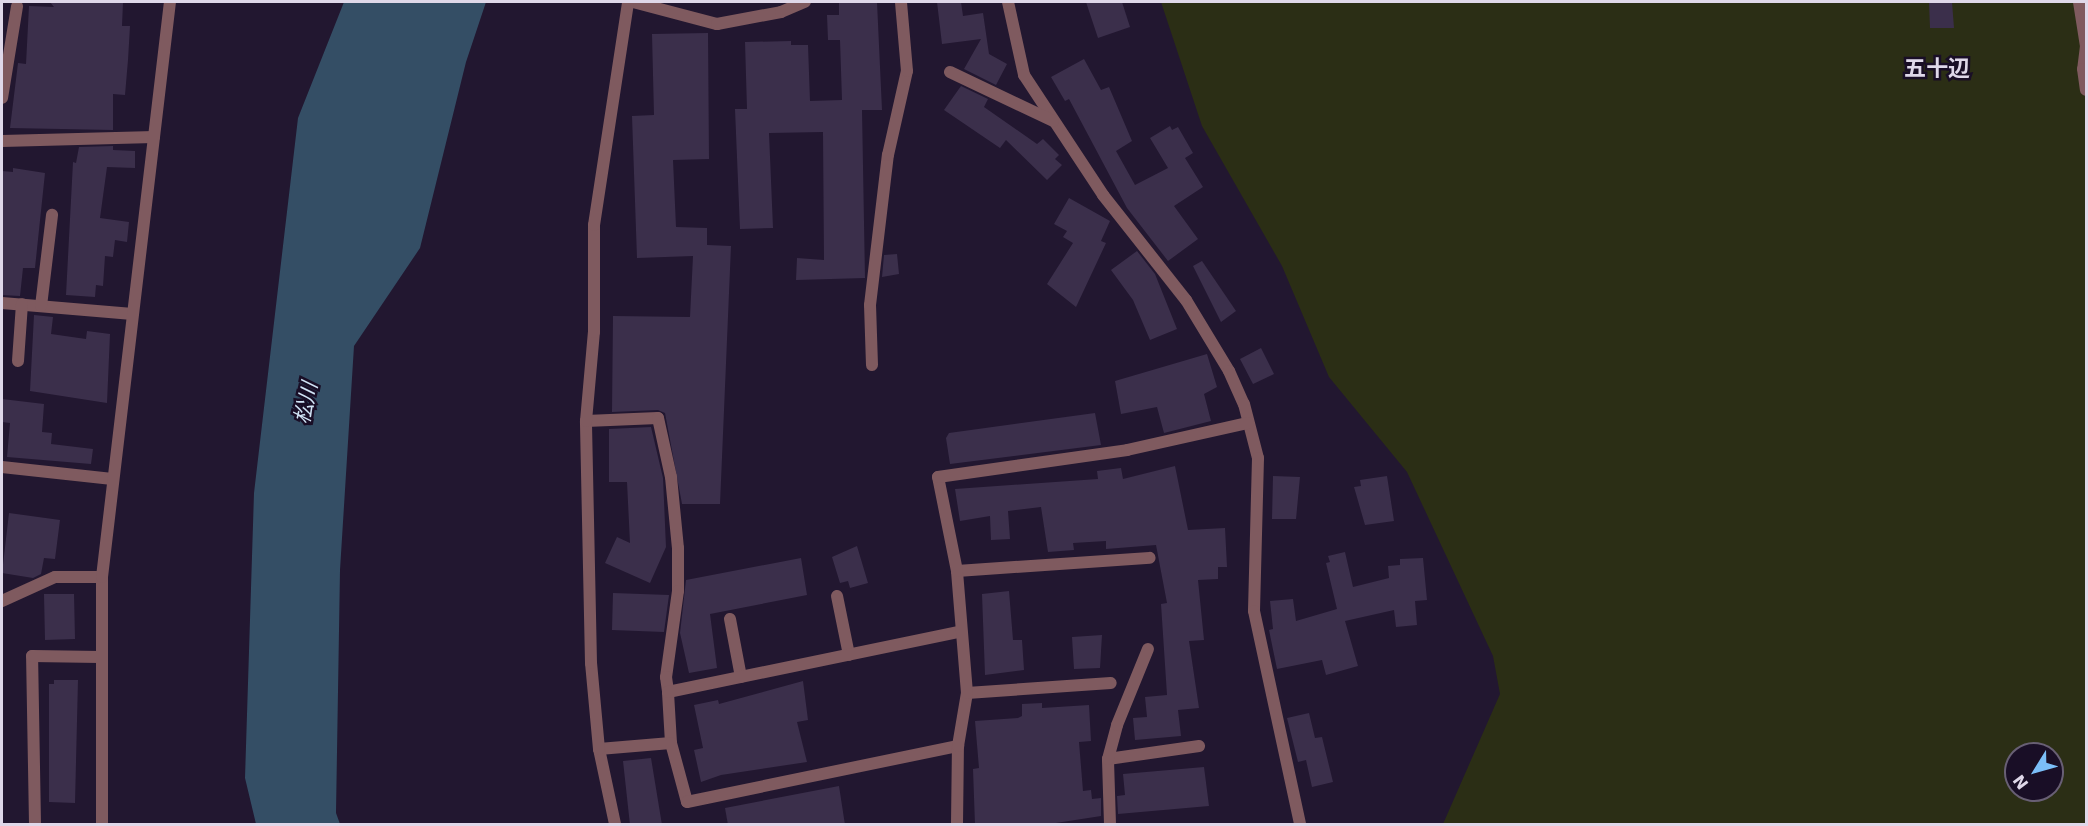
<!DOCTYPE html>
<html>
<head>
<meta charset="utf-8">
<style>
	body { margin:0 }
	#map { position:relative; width:2088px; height:826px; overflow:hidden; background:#221730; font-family:"DejaVu Sans","Noto Sans JP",sans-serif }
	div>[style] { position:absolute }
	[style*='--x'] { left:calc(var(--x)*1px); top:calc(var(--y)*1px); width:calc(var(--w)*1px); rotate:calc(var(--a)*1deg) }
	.green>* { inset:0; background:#2b2e15 }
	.water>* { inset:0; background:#344e65 }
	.building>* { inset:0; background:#3b2f4b }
	.lane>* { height:12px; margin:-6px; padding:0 6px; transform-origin:6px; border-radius:6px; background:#7f5a5f }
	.street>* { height:12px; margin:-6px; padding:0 6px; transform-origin:6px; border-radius:6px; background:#7f5a5f }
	span { translate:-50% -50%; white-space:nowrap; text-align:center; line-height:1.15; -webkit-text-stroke:5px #190e26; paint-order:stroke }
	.water-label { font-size:21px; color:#d1e4f6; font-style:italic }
	.quarter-label { font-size:22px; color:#dfd8e9; font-weight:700 }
	.frame { position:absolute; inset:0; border:3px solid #dfd8e9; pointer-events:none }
	.north { position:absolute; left:2004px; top:742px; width:60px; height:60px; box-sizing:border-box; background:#190e26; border:2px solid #685f74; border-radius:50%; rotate:233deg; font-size:16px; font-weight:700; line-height:24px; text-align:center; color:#dfd8e9 }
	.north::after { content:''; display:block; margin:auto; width:21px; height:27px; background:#7bbef8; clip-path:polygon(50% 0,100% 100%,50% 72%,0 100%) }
</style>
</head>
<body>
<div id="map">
	<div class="green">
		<i style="clip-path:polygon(evenodd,1161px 2px,2086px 2px,2086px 824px,1443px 824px,1500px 694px,1493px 656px,1407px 472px,1329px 377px,1282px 266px,1202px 126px,1161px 2px,2016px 754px,2052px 754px,2052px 790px,2016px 790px,2016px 754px)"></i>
	</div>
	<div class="water">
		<i style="clip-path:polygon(344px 2px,486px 2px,466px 62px,420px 248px,354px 346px,340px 570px,336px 813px,340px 824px,256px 824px,245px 778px,254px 493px,298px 118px)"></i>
	</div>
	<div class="building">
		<i style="clip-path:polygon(50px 2px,123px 2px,122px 26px,130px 26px,128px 60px,125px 95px,113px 94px,113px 130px,10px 128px,18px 63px,26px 64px,29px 6px,54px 7px)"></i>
		<i style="clip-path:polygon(839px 2px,877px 2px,882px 110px,862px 110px,865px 278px,796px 280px,797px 258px,824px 260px,823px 132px,769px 133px,773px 228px,740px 229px,735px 109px,747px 109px,745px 42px,791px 41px,791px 45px,808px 45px,810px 101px,842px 100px,840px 40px,828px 40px,827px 15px,839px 15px)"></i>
		<i style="clip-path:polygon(937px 2px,961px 2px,963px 16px,983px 13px,989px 54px,1007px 64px,996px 85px,964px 69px,981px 39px,942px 44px)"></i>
		<i style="clip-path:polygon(1086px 2px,1122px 2px,1130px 27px,1098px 38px)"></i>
		<i style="clip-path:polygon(1929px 2px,1952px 2px,1954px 28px,1930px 28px)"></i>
		<i style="clip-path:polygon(708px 33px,709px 159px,673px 160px,676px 227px,707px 228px,707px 245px,731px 246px,720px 504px,682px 504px,665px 413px,658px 410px,612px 412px,613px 316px,690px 317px,693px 256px,637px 258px,632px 116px,654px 115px,652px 34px)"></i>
		<i style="clip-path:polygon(1084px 59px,1101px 90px,1109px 87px,1132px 141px,1116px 151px,1135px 185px,1168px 168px,1150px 138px,1170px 126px,1172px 130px,1178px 127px,1193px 153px,1185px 158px,1203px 187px,1174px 206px,1198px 239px,1168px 261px,1127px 208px,1069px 99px,1065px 101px,1051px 77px)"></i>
		<i style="clip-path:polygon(961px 86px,988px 99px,984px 107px,1037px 144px,1043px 139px,1059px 155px,1055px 159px,1062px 165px,1047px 180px,1006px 140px,1000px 148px,944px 110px)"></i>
		<i style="clip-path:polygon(113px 146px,113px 150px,135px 151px,135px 168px,107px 167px,100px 218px,129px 222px,127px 242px,115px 240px,113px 257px,105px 256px,103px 286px,96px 285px,95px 297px,66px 295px,73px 162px,76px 163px,79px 147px)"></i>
		<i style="clip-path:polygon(13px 168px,45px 173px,35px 268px,23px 268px,20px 296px,2px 295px,2px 171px,13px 172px)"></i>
		<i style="clip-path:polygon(1069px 198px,1110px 221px,1101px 241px,1106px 243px,1076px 307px,1047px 284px,1073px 243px,1063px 237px,1067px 231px,1054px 224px)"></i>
		<i style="clip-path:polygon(1137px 251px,1155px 274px,1177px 329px,1150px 340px,1133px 300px,1111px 270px)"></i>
		<i style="clip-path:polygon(897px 254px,899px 274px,882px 277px,884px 255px)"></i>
		<i style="clip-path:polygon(1202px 261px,1236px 311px,1221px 322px,1193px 266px)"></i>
		<i style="clip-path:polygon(34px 315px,53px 317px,51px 334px,86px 339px,87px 331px,110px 334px,107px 403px,30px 391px)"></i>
		<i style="clip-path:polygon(1261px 348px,1274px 374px,1253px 384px,1240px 359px)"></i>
		<i style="clip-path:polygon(1207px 354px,1217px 387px,1204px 394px,1211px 421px,1164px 433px,1157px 407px,1121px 414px,1115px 381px)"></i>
		<i style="clip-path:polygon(2px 399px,44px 404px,42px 432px,52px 433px,51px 444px,93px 449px,91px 464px,7px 457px,10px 423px,2px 422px)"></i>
		<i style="clip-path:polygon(1095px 413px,1101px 445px,950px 464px,946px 438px,949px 433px)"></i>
		<i style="clip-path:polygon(651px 427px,663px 478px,666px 547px,650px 583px,605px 563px,617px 537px,630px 543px,627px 482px,609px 482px,609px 429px)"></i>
		<i style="clip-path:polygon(1175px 466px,1188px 530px,1225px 528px,1227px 567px,1218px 567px,1218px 579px,1198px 580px,1204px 640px,1189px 641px,1199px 708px,1178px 710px,1181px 736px,1135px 740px,1133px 718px,1147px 717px,1145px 697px,1167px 695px,1161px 604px,1167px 603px,1156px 545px,1106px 549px,1106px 541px,1073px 543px,1074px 550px,1048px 552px,1041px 507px,1008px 511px,1010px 539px,991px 540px,990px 516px,960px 521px,955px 489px,1098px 479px,1097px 471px,1121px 468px,1123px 479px)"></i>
		<i style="clip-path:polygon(1273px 476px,1300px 477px,1296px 519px,1272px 519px)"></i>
		<i style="clip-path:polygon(1387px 476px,1394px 521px,1365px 525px,1354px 487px,1361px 486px,1360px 480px)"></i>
		<i style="clip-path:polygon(9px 513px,60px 520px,55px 559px,44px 558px,41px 574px,33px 578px,2px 573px)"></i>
		<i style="clip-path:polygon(857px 546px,868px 583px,850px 588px,848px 581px,840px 583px,832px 557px)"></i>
		<i style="clip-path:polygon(1345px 552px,1353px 587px,1389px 578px,1388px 566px,1400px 565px,1400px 559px,1423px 558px,1427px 600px,1415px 601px,1417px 625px,1396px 627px,1394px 610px,1345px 621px,1358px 666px,1326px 675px,1322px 660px,1277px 669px,1269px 630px,1273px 629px,1270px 601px,1293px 599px,1296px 621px,1337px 609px,1326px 563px,1330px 562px,1328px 556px)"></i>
		<i style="clip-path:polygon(801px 558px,807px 595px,710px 614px,717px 668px,689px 673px,680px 633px,686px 580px)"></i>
		<i style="clip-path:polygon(1009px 591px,1013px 640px,1022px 640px,1024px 670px,985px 675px,982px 594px)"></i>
		<i style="clip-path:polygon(613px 593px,669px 595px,664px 632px,612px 630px)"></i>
		<i style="clip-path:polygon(44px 594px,74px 594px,75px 639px,45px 640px)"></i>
		<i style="clip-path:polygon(1102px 635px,1100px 668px,1074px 669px,1072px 637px)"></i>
		<i style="clip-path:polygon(54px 680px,78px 680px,75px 803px,49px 802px,49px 684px,54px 684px)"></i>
		<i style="clip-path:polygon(803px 681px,808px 720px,797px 722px,807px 762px,721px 775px,701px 782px,694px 750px,703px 748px,694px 705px,718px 700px,719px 704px)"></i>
		<i style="clip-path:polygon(1042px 703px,1042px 708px,1089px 705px,1091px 741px,1079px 742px,1083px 791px,1091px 790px,1092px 799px,1101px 798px,1101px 816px,1043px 825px,975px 825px,973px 769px,979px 768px,975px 721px,1018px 718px,1022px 716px,1022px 704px)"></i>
		<i style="clip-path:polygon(1309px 713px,1315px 738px,1322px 737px,1333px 782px,1312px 787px,1306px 760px,1298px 762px,1287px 718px)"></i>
		<i style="clip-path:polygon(651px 758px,662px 825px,630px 825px,623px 761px)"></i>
		<i style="clip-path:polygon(1204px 767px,1209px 806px,1118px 814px,1117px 796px,1125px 795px,1123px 774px)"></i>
		<i style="clip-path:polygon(839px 786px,845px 825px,728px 825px,725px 808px)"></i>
	</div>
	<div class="lane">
		<i style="--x:633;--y:2;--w:87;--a:14.7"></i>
		<i style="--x:717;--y:24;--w:65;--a:-10.6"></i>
		<i style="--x:781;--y:12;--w:26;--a:-23"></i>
		<i style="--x:872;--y:365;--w:60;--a:-91.9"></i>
		<i style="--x:870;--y:305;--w:151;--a:-83.2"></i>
		<i style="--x:888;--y:155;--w:86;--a:-77.3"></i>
		<i style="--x:907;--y:71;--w:69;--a:-95"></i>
	</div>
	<div class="street">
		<i style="--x:1008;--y:2;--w:75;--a:77.6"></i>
		<i style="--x:1024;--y:75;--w:144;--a:56.6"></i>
		<i style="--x:1103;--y:195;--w:134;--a:51.7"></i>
		<i style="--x:1186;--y:300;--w:83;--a:58.8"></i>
		<i style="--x:1229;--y:371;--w:36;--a:66"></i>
		<i style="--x:1244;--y:404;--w:56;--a:75.5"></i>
		<i style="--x:1258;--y:458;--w:153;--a:91.5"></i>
		<i style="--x:1254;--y:611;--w:218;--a:77.8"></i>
		<i style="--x:2079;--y:2;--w:45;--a:81"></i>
		<i style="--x:2086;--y:46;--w:23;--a:97"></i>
		<i style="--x:2083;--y:69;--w:21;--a:82"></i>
		<i style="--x:950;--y:72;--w:114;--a:25.4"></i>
		<i style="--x:2;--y:98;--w:93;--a:-80.7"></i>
		<i style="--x:2;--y:141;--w:152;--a:-1.5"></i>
		<i style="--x:2;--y:303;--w:131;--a:4.8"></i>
		<i style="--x:41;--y:306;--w:92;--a:-83.1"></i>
		<i style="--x:18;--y:361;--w:57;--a:-86"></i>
		<i style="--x:586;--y:421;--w:72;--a:-2.4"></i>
		<i style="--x:658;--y:418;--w:60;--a:77.6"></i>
		<i style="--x:671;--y:477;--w:71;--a:84.4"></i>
		<i style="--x:678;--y:548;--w:43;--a:90"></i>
		<i style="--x:678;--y:591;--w:87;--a:97.9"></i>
		<i style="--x:666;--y:677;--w:15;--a:82"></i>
		<i style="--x:2;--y:467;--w:111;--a:6.2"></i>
		<i style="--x:957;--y:571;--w:193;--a:-3.9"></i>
		<i style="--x:837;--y:596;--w:60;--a:78.5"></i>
		<i style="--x:2;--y:601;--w:58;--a:-24.4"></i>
		<i style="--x:55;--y:577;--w:47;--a:0"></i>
		<i style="--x:730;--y:619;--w:59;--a:79.3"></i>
		<i style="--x:967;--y:693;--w:144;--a:-4"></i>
		<i style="--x:671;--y:743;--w:51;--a:-93.4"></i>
		<i style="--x:668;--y:692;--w:297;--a:-11.7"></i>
		<i style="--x:599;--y:749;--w:72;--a:-4.8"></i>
		<i style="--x:671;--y:743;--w:61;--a:74.8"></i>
		<i style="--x:687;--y:802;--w:277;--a:-11.7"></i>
		<i style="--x:1108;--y:759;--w:92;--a:-8.1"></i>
		<i style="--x:35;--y:824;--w:168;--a:-91"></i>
		<i style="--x:32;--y:656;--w:68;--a:0.8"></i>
		<i style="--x:102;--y:824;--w:247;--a:-90"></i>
		<i style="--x:102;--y:577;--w:579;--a:-83.26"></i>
		<i style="--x:615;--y:824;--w:77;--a:-102"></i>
		<i style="--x:599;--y:749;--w:86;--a:-95.3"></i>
		<i style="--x:591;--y:663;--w:242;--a:-91.2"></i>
		<i style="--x:586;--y:421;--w:89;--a:-84.9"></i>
		<i style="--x:594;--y:332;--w:107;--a:-90"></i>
		<i style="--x:594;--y:225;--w:226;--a:-81.3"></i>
		<i style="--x:957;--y:824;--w:78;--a:-89.3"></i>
		<i style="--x:958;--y:746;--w:54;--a:-80.4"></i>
		<i style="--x:967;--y:693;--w:122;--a:-94.7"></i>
		<i style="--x:957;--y:571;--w:96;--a:-101.4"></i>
		<i style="--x:938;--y:477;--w:191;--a:-8.1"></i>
		<i style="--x:1127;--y:450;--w:124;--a:-12.6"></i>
		<i style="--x:1110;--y:824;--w:65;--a:-91.8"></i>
		<i style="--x:1108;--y:759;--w:35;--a:-75"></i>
		<i style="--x:1117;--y:725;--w:82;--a:-67.8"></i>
	</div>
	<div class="water-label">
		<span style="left:306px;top:403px;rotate:-78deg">松川</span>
	</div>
	<div class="quarter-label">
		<span style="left:1937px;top:69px">五十辺</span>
	</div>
	<div class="frame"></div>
	<div class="north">N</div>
</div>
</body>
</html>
